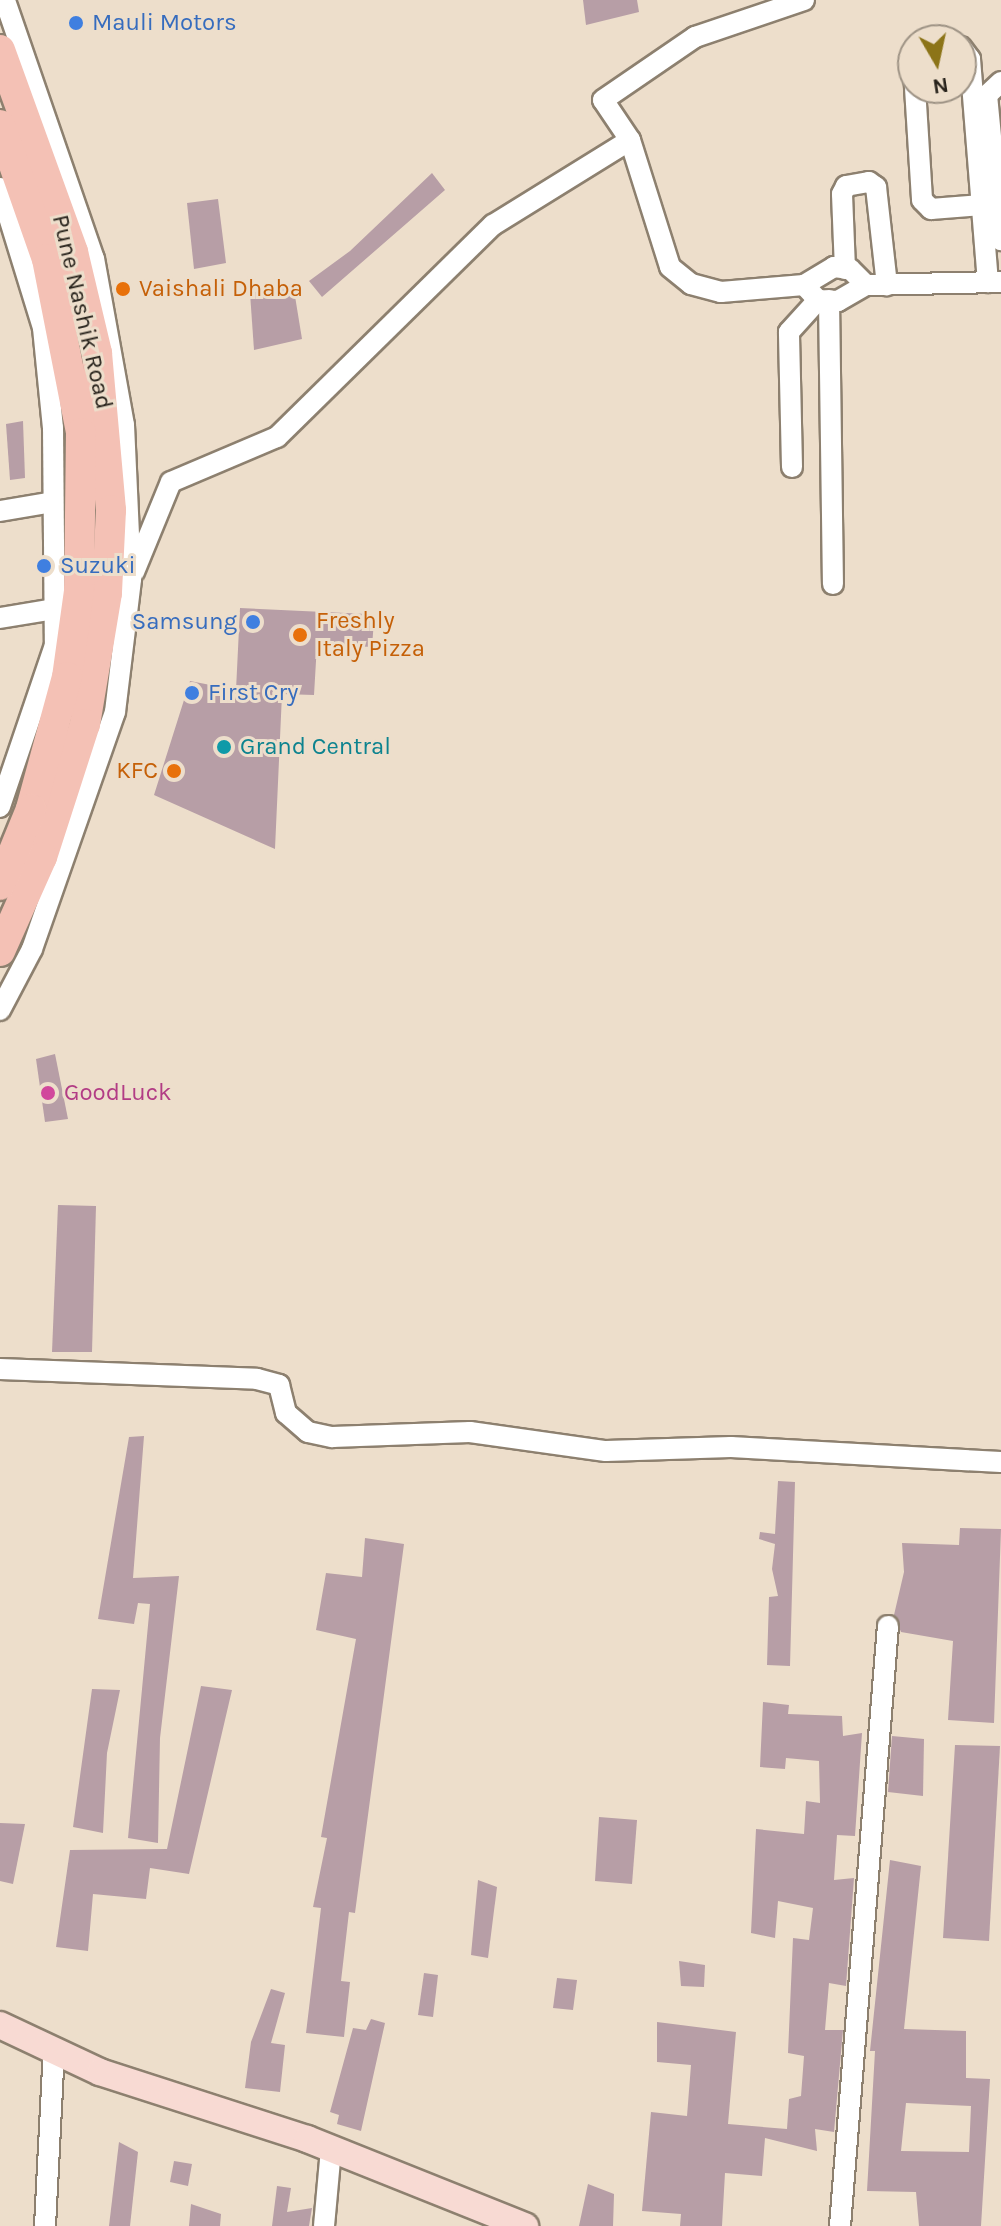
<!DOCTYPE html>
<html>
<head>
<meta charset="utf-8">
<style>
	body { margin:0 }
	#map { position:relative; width:1001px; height:2226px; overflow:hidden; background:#eddecb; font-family:Karla,sans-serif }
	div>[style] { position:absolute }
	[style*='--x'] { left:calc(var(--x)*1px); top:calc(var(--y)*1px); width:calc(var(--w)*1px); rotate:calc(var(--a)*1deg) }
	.building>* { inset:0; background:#b79ea6 }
	.roads { filter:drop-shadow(2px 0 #8d806f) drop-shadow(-2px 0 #8d806f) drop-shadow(0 2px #8d806f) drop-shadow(0 -2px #8d806f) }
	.minor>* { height:20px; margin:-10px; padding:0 10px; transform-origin:10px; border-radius:10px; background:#fff }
	.major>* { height:26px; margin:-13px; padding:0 13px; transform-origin:13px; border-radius:13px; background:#f8dad3 }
	.highway>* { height:30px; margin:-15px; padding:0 15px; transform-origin:15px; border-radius:15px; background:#f4c1b5 }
	.dots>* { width:22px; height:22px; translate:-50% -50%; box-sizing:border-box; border:4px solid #eddecb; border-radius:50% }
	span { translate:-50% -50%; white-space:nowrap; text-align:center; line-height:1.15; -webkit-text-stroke:6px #eddecb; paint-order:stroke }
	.shop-label { font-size:24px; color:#366cbe }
	.left { translate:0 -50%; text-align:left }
	.right { translate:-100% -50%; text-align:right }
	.food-label { font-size:24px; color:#c56008 }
	.street-label { font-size:24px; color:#28231c }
	.culture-label { font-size:24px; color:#0d838f }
	.hotel-label { font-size:24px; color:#b23c85 }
	.north { position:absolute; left:897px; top:24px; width:80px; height:80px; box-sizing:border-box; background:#eddecb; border:2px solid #9e9385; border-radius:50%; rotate:171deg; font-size:22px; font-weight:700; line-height:32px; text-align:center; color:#28231c }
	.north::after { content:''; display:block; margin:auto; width:28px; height:36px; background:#8c7418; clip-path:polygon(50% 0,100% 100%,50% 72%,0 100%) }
</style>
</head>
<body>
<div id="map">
	<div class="building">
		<i style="clip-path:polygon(583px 0,637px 0,639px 12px,586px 25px)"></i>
		<i style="clip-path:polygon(432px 173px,445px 190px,322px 297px,309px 281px,350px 251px)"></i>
		<i style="clip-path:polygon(218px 199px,226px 263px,194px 269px,187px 203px)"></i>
		<i style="clip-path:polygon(293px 284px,302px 339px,254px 350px,250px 293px)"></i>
		<i style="clip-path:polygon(23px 421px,25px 478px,10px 480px,6px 424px)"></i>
		<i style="clip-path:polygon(240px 608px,367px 614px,374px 620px,372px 647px,317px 644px,314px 695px,282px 694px,275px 849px,154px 795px,190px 681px,236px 690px)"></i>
		<i style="clip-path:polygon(55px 1054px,68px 1119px,45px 1122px,36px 1059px)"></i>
		<i style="clip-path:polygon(58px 1205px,96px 1206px,92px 1352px,52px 1352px)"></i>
		<i style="clip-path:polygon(144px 1436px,133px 1578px,179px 1576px,160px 1738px,158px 1843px,128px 1838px,150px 1604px,138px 1603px,134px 1624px,98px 1619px,129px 1437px)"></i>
		<i style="clip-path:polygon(778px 1481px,795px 1482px,790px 1666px,767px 1665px,769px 1597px,778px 1596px,772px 1569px,775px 1544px,759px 1539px,760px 1532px,775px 1534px)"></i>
		<i style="clip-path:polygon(960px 1528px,1001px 1529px,994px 1723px,948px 1720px,953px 1641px,901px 1632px,894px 1615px,904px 1572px,902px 1543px,959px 1545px)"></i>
		<i style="clip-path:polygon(365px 1538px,404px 1544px,355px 1913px,349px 1912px,341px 1981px,350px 1982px,344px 2037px,306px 2033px,321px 1908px,313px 1907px,327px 1838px,321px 1837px,356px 1639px,316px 1630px,326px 1573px,362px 1577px)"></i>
		<i style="clip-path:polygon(201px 1686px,232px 1690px,189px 1874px,150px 1868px,146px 1899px,93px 1894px,88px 1951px,56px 1947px,70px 1850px,167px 1849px)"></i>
		<i style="clip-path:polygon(92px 1689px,120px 1690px,107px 1753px,103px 1833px,73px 1827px)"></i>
		<i style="clip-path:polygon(763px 1702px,789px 1705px,788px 1714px,842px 1716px,843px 1736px,862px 1733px,855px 1836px,837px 1835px,834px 1880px,854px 1878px,846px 1986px,829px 1983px,825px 2030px,843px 2030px,834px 2132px,815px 2129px,817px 2151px,765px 2138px,762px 2176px,725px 2173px,722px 2226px,680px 2226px,681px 2214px,642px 2211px,651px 2112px,687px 2116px,691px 2065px,657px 2062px,657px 2022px,736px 2032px,728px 2124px,787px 2129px,789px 2099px,801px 2096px,804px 2056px,788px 2053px,793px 1938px,809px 1940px,813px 1908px,778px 1901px,775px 1938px,751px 1933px,756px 1829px,804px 1834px,806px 1801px,820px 1803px,819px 1761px,786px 1758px,785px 1769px,760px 1767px)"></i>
		<i style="clip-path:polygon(892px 1736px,924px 1739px,923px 1796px,888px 1792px)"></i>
		<i style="clip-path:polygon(955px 1745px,1000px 1746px,989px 1941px,943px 1938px)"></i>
		<i style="clip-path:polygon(599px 1817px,637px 1820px,632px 1884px,595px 1881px)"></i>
		<i style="clip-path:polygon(0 1823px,25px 1824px,13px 1884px,0 1881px)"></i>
		<i style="clip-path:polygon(evenodd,890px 1860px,921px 1866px,904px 2029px,966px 2031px,966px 2078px,990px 2079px,981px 2226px,919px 2226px,916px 2192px,867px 2191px,875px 2051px,870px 2051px,890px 1860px,906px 2103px,971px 2106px,969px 2152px,901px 2151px,906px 2103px)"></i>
		<i style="clip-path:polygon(478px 1880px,497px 1887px,488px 1958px,471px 1955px)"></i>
		<i style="clip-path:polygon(679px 1961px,705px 1965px,704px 1987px,681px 1986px)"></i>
		<i style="clip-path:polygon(424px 1973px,438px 1975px,433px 2017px,418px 2015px)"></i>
		<i style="clip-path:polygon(557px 1978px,577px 1980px,573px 2010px,553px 2008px)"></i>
		<i style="clip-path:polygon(271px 1989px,285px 1993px,271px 2043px,285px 2045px,280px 2092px,245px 2088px,251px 2042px)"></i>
		<i style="clip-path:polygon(371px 2019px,385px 2023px,361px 2131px,337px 2124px,339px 2115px,330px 2112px,353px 2028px,366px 2030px)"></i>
		<i style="clip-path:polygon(119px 2142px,138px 2152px,130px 2226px,109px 2226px)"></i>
		<i style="clip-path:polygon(174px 2161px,192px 2164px,188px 2186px,170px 2182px)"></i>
		<i style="clip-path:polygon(588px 2184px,614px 2194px,613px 2226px,579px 2226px)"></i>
		<i style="clip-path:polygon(277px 2186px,291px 2188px,287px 2212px,312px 2208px,309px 2226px,272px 2226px)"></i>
		<i style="clip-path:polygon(191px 2204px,221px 2214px,220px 2226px,189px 2226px)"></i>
	</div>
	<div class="roads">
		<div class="minor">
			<i style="--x:961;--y:47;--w:15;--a:53"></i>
			<i style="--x:970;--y:59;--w:224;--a:85.4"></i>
			<i style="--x:913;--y:56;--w:144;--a:86.4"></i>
			<i style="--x:922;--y:200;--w:13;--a:45"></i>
			<i style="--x:931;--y:209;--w:51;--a:-4.5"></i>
			<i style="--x:1001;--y:82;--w:19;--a:137"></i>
			<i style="--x:987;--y:95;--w:146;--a:84.5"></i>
			<i style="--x:630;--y:140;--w:133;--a:72.5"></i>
			<i style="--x:670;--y:267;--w:27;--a:39"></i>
			<i style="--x:691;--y:284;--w:31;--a:15"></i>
			<i style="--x:721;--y:292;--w:83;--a:-4.8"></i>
			<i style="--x:804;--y:285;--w:35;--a:-31"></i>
			<i style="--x:834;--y:267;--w:16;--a:7"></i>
			<i style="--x:850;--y:269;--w:23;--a:45"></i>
			<i style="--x:0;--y:188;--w:146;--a:72.9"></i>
			<i style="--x:43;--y:328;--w:100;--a:84.3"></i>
			<i style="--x:53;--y:428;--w:217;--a:89.5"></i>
			<i style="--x:55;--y:645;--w:171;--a:108.8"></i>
			<i style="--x:845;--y:269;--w:75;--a:-92.3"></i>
			<i style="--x:842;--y:194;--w:9;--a:-63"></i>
			<i style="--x:846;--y:186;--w:23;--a:-10"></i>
			<i style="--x:869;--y:182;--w:9;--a:36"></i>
			<i style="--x:876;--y:187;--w:99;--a:83.6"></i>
			<i style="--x:804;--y:285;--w:21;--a:47"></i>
			<i style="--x:818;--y:300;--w:20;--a:3"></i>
			<i style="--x:838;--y:301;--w:32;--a:-30"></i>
			<i style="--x:866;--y:285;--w:135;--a:-1.3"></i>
			<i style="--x:829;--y:300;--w:284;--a:89.2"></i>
			<i style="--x:792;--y:467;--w:135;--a:-91.3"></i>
			<i style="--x:789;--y:332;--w:43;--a:-47.8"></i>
			<i style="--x:0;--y:511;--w:54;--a:-9.6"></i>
			<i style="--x:134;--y:572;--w:97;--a:-67.7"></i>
			<i style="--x:171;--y:482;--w:115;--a:-23"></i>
			<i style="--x:277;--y:437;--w:303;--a:-44.5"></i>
			<i style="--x:493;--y:225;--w:161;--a:-31.8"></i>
			<i style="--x:630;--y:140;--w:48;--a:-124"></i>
			<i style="--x:603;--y:100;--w:112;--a:-34.4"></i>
			<i style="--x:695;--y:37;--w:115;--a:-18.7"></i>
			<i style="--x:0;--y:618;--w:56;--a:-9.3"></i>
			<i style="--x:0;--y:1010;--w:69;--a:-62.3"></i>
			<i style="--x:32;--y:949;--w:251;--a:-70.7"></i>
			<i style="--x:115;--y:712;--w:134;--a:-83.1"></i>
			<i style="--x:131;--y:579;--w:154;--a:-92.6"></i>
			<i style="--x:124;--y:425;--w:169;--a:-100.2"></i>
			<i style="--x:94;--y:259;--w:274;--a:-109"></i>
			<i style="--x:0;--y:1369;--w:257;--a:2.2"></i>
			<i style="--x:257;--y:1379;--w:23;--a:15"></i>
			<i style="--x:279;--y:1385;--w:29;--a:76"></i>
			<i style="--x:286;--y:1413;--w:29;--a:41"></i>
			<i style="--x:308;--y:1432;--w:25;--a:12"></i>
			<i style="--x:332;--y:1437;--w:138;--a:-2.1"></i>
			<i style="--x:470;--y:1432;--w:137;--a:8"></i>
			<i style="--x:606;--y:1451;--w:125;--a:-1.8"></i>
			<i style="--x:731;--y:1447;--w:270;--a:3.2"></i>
			<i style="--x:45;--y:2226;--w:176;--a:-87.1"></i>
			<i style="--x:324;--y:2226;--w:77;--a:-84.8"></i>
			<i style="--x:840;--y:2226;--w:602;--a:-85.43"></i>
		</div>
		<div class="major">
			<i style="--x:0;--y:2025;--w:110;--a:25.2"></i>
			<i style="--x:100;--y:2072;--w:218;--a:17.9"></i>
			<i style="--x:307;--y:2139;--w:235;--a:21.8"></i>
		</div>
		<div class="highway">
			<i style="--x:0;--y:50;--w:215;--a:70.1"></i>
			<i style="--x:73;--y:252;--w:104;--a:76.6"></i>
			<i style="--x:97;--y:353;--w:158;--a:84.9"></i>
			<i style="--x:111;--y:510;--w:83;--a:92.8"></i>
			<i style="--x:107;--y:593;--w:133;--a:99.5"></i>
			<i style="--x:85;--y:724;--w:140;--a:107.9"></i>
			<i style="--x:42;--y:857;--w:103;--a:114.1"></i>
			<i style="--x:0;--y:125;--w:142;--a:70.7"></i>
			<i style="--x:47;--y:259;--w:177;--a:78.9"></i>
			<i style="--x:81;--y:433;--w:158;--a:90.7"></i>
			<i style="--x:79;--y:591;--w:87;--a:97.9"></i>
			<i style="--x:67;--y:677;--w:137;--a:105.3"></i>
			<i style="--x:31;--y:809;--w:82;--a:112.2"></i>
		</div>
	</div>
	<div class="dots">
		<i style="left:76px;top:23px;background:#3f7fe0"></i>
		<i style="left:123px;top:289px;background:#e8710a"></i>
		<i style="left:44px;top:566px;background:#3f7fe0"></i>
		<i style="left:253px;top:622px;background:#3f7fe0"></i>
		<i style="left:300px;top:635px;background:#e8710a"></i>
		<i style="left:192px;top:693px;background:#3f7fe0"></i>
		<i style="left:224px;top:747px;background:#0f9aa8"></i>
		<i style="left:174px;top:771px;background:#e8710a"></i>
		<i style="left:48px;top:1093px;background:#d1479c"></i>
	</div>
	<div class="shop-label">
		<span class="left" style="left:92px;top:23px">Mauli Motors</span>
		<span class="left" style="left:60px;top:566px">Suzuki</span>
		<span class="right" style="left:237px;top:622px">Samsung</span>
		<span class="left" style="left:208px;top:693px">First Cry</span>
	</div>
	<div class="food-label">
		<span class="left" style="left:139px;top:289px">Vaishali Dhaba</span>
		<span class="left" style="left:316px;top:635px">Freshly<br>Italy Pizza</span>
		<span class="right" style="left:158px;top:771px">KFC</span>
	</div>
	<div class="street-label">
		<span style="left:82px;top:312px;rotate:77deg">Pune Nashik Road</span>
	</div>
	<div class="culture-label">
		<span class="left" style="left:240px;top:747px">Grand Central</span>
	</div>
	<div class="hotel-label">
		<span class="left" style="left:64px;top:1093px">GoodLuck</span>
	</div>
	<div class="north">N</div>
</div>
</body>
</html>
